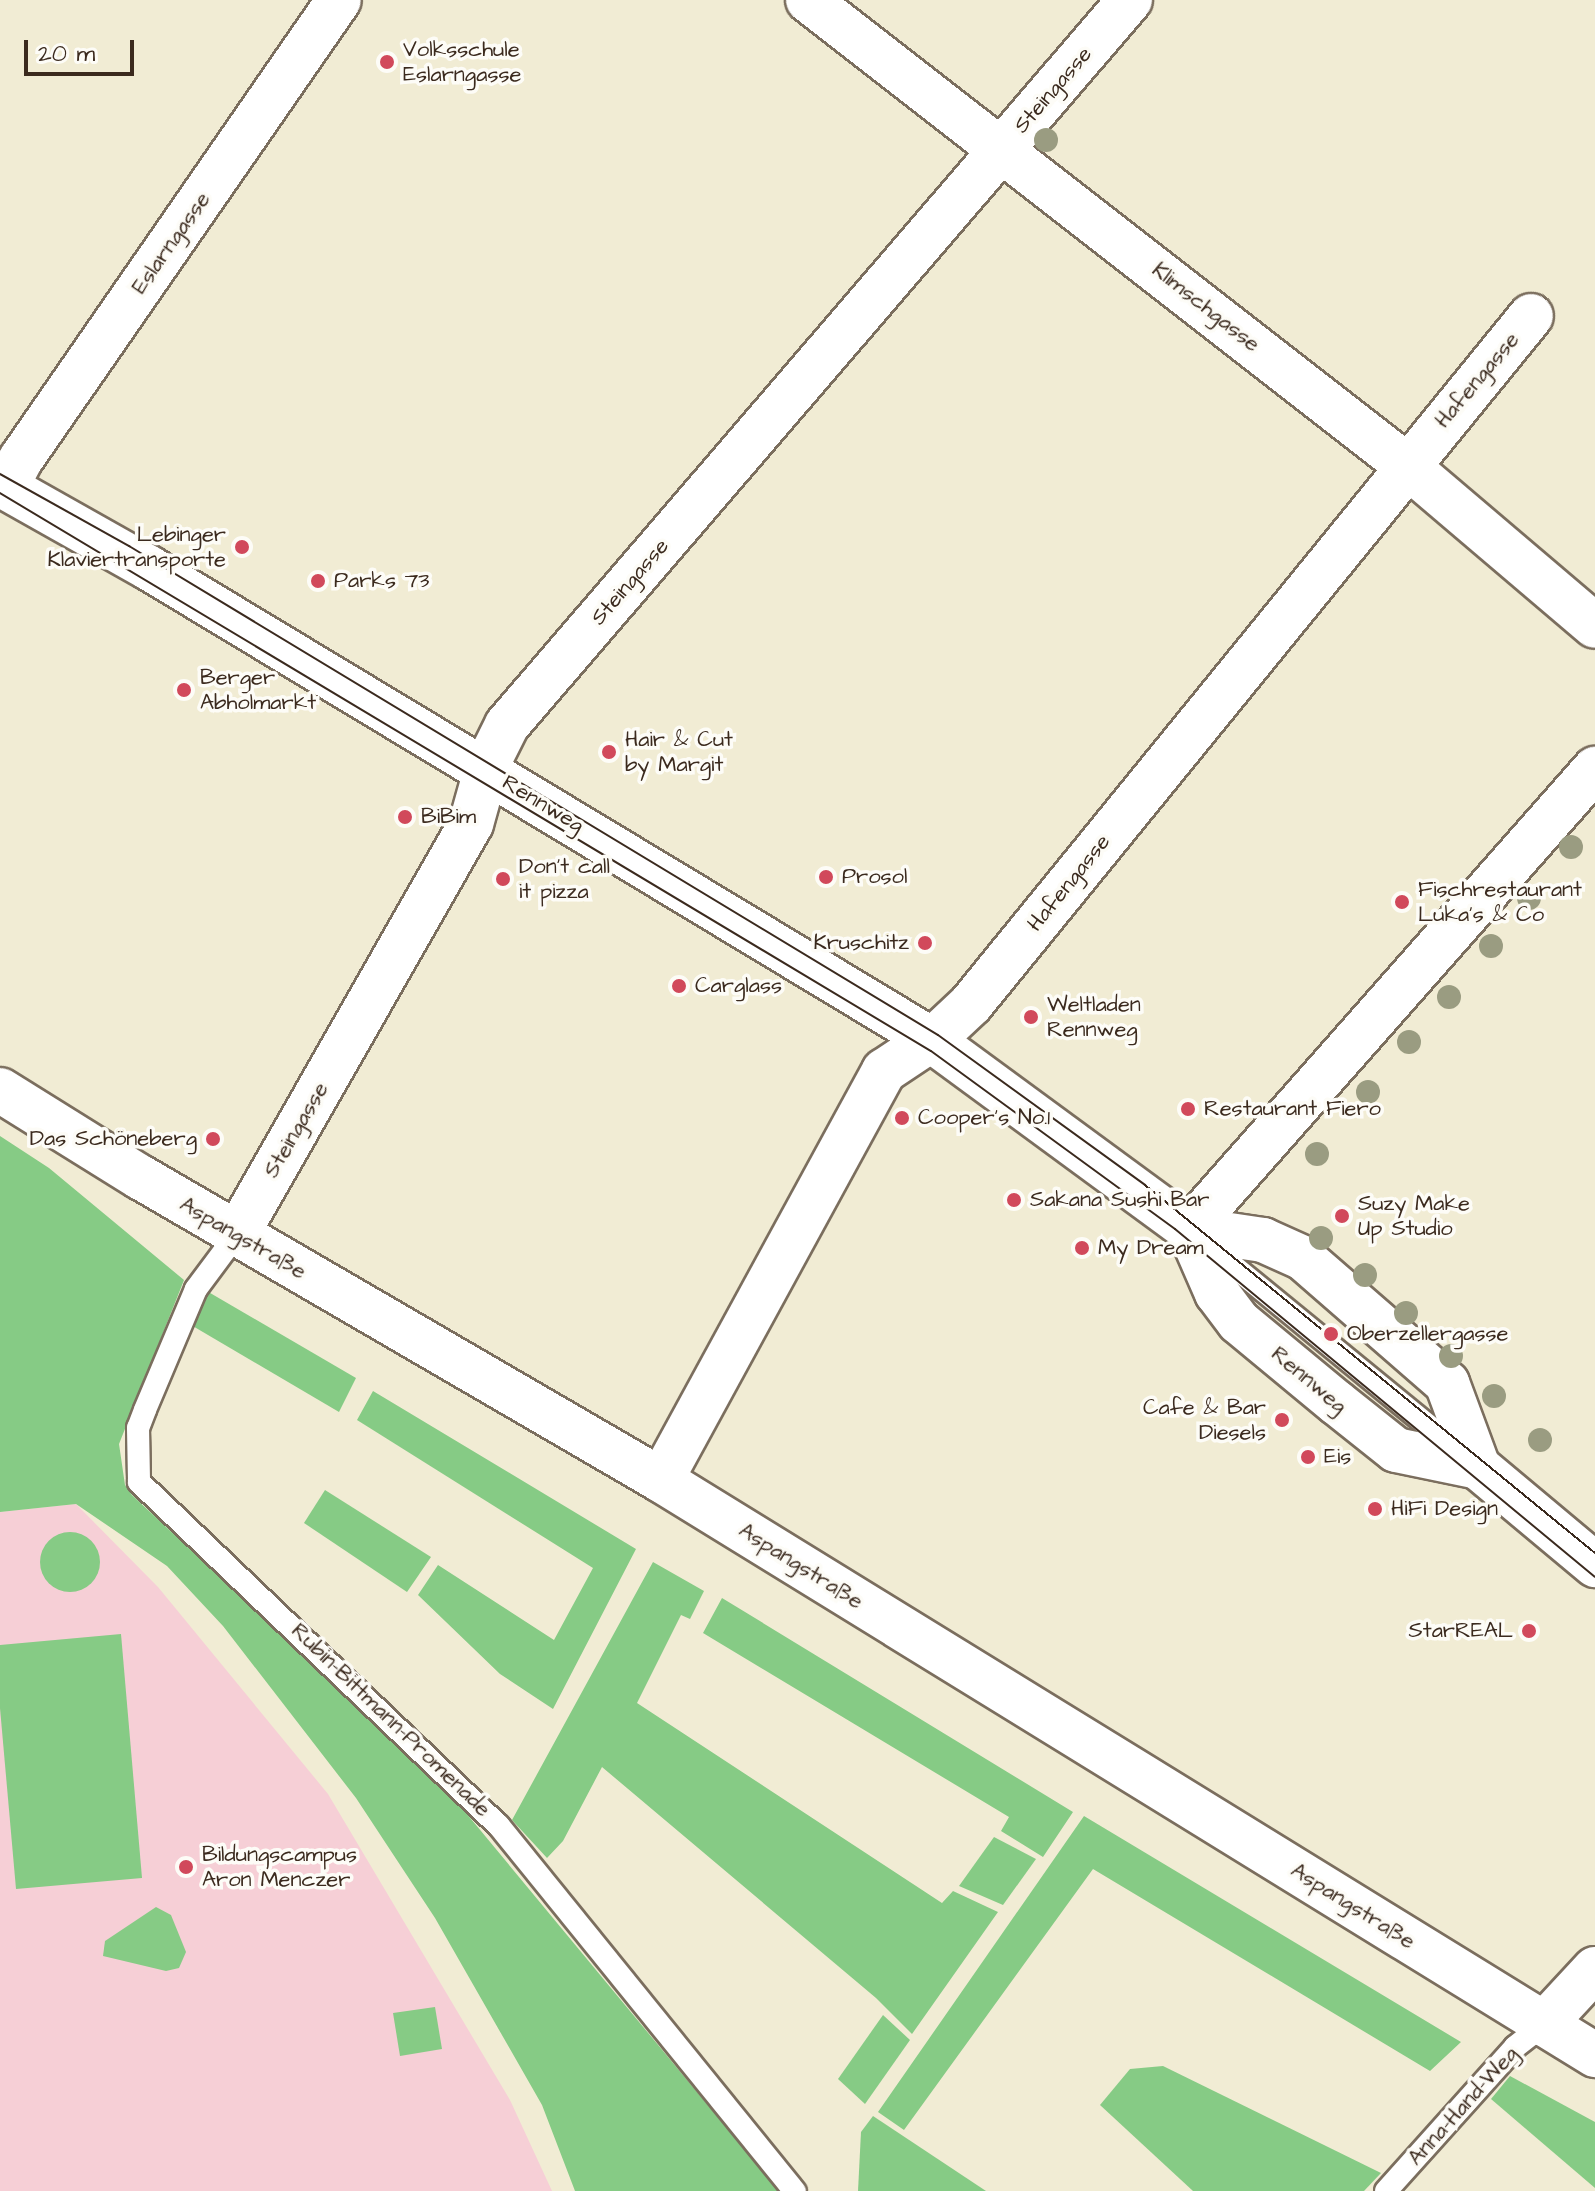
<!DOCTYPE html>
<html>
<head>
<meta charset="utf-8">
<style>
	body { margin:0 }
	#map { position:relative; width:1595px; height:2191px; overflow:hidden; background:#f1ecd4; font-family:"Architects Daughter",sans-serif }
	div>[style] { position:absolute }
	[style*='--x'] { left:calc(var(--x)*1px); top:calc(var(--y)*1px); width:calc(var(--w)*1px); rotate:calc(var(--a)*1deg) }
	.built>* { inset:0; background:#f6cfd6 }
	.green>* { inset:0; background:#86cb85 }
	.round { border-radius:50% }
	.roads { filter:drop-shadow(2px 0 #7b6e5e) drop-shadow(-2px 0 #7b6e5e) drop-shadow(0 2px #7b6e5e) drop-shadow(0 -2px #7b6e5e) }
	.lane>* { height:22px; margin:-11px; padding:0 11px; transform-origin:11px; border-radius:11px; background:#fff }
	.street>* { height:44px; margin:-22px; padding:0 22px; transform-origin:22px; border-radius:22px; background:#fff }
	.secondary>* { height:44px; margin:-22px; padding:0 22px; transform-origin:22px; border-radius:22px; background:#fff }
	.tram>* { height:2px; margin:-1px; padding:0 1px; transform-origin:1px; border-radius:1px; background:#3b2a1e }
	.trees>* { width:24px; height:24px; margin:-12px; border-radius:50%; background:#9a9c81 }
	.dots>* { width:22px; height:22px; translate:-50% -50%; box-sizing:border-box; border:4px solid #fdfcf7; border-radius:50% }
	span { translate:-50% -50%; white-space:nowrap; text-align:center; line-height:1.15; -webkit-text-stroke:7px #fdfcf7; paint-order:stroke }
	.poi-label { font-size:22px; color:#3b2a1e }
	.left { translate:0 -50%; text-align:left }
	.right { translate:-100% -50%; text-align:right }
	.street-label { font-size:22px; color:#3b2a1e }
	.scale { position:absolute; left:24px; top:40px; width:110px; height:36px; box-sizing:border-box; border:4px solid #3b2a1e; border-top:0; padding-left:10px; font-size:24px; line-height:28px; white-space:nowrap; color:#3b2a1e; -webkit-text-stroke:6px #fdfcf7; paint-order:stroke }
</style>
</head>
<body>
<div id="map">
	<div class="built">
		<i style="clip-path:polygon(76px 1504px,158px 1587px,328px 1794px,510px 2100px,552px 2191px,0 2191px,0 1512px)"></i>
	</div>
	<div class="green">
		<i style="clip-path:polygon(0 1136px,49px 1168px,184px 1280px,119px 1444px,125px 1485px,132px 1495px,447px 1790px,779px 2191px,575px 2191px,542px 2105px,435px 1918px,356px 1798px,223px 1626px,167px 1566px,76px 1504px,0 1512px)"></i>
		<i style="clip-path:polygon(205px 1290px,356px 1378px,339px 1412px,191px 1325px)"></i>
		<i style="clip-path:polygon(373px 1391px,636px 1549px,553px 1709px,500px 1674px,418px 1595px,438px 1565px,554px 1640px,593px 1568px,357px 1420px)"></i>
		<i style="clip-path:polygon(325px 1490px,431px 1557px,407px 1592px,304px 1523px)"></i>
		<i class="round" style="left:40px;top:1532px;width:60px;height:60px"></i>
		<i style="clip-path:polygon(653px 1562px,704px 1591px,690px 1619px,681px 1615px,637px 1703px,942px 1903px,953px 1891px,998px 1912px,912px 2034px,876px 1998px,602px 1767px,563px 1841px,547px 1858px,512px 1820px)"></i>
		<i style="clip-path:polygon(722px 1598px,1073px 1812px,1043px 1857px,1001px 1831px,1009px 1817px,703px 1633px)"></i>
		<i style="clip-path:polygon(121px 1634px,142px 1878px,16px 1889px,0 1708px,0 1645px)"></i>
		<i style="clip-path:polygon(1084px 1816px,1461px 2042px,1430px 2071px,1093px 1869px,904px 2130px,878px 2112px)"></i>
		<i style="clip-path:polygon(994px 1837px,1036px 1859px,1003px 1905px,959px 1886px)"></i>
		<i style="clip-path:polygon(156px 1907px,171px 1915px,186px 1952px,179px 1968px,166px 1971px,103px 1956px,105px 1941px)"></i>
		<i style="clip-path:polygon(435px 2007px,442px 2049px,400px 2056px,393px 2013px)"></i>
		<i style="clip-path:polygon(883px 2015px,910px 2040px,865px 2104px,838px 2079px)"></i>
		<i style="clip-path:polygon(1163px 2066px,1381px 2173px,1364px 2191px,1193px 2191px,1100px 2105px,1130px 2069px)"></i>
		<i style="clip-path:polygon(1510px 2076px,1595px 2122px,1595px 2188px,1491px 2099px)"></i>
		<i style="clip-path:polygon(873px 2116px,986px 2191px,858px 2191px,861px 2132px)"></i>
	</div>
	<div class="roads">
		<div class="lane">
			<i style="--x:237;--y:1234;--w:69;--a:126.7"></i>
			<i style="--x:196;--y:1289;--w:131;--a:112.9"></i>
			<i style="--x:145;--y:1410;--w:19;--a:111"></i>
			<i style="--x:138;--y:1428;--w:54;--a:88.9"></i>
			<i style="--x:139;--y:1482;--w:498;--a:43.7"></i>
			<i style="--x:499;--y:1826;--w:470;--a:51"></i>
			<i style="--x:1205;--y:1243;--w:333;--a:39.3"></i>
			<i style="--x:1386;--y:2191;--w:193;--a:-48.1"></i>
			<i style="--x:1515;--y:2047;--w:37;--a:-38"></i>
		</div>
		<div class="street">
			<i style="--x:808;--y:0;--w:758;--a:37.87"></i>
			<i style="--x:1406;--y:465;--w:248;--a:40.4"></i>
			<i style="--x:6;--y:487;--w:32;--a:-62"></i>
			<i style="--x:21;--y:459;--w:558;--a:-55.29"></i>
			<i style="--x:0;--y:1090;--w:165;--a:31.9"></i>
			<i style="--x:140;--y:1177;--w:603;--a:30.18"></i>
			<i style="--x:661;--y:1480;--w:1097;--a:31.62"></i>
			<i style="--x:1189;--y:1229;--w:614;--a:-48.57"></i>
			<i style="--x:237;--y:1234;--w:472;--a:-60.3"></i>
			<i style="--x:471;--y:824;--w:63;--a:-74.4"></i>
			<i style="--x:488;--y:763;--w:42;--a:-63.4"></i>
			<i style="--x:507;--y:725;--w:956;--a:-49.33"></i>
			<i style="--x:661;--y:1480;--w:466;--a:-61.4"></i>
			<i style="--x:884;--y:1071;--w:65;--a:-33.7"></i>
			<i style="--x:938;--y:1035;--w:45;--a:-43.2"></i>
			<i style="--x:971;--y:1004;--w:887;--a:-50.86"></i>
			<i style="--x:1544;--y:2024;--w:75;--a:-47.2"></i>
		</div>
		<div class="secondary">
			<i style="--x:0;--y:484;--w:171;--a:29.4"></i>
			<i style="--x:149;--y:568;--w:912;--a:31.09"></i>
			<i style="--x:930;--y:1039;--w:321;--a:36.3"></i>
			<i style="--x:1189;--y:1229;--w:75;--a:8.5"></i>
			<i style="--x:1263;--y:1240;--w:44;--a:24.2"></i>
			<i style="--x:1303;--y:1258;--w:191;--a:41"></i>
			<i style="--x:1447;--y:1383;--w:90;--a:69.7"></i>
			<i style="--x:1478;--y:1467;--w:153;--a:39.9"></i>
			<i style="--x:1189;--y:1229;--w:70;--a:66.4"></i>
			<i style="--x:1217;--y:1293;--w:36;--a:53"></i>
			<i style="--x:1239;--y:1322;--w:127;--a:39.6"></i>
			<i style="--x:1337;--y:1403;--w:75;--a:38.5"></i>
			<i style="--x:1396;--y:1450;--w:84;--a:11.7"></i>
		</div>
	</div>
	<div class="tram">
		<i style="--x:0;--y:474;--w:148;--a:29.2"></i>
		<i style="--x:129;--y:546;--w:945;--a:31.15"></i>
		<i style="--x:938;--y:1035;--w:256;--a:35.9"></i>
		<i style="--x:1145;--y:1185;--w:581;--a:39.28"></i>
		<i style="--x:0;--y:493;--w:1085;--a:30.94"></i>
		<i style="--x:931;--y:1051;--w:302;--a:36.1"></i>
		<i style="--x:1175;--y:1229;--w:545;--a:39.64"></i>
	</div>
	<div class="trees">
		<i style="left:1046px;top:140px"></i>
		<i style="left:1571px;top:847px"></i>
		<i style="left:1529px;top:898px"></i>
		<i style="left:1491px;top:946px"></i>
		<i style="left:1449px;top:997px"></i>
		<i style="left:1409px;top:1042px"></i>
		<i style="left:1368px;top:1092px"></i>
		<i style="left:1317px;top:1154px"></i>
		<i style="left:1321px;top:1238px"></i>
		<i style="left:1365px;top:1275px"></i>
		<i style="left:1406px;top:1313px"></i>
		<i style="left:1451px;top:1356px"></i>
		<i style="left:1494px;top:1396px"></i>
		<i style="left:1540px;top:1440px"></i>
	</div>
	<div class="dots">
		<i style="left:387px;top:62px;background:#d1495b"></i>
		<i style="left:242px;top:547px;background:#d1495b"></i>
		<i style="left:318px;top:581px;background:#d1495b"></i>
		<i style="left:184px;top:690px;background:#d1495b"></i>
		<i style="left:609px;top:752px;background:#d1495b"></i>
		<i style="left:405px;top:817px;background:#d1495b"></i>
		<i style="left:826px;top:877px;background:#d1495b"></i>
		<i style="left:503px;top:879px;background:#d1495b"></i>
		<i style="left:1402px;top:902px;background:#d1495b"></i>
		<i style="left:925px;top:943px;background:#d1495b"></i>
		<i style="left:679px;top:986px;background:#d1495b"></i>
		<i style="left:1031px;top:1017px;background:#d1495b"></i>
		<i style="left:1188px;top:1109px;background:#d1495b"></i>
		<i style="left:902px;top:1118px;background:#d1495b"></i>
		<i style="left:213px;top:1139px;background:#d1495b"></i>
		<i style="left:1014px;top:1200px;background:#d1495b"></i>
		<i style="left:1342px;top:1216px;background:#d1495b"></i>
		<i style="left:1082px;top:1248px;background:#d1495b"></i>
		<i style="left:1331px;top:1334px;background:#d1495b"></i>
		<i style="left:1282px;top:1420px;background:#d1495b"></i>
		<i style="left:1308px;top:1457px;background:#d1495b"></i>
		<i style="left:1375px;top:1509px;background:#d1495b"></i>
		<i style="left:1529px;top:1631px;background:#d1495b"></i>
		<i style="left:186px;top:1867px;background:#d1495b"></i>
	</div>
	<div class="poi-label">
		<span class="left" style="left:403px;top:62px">Volksschule<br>Eslarngasse</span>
		<span class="right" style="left:226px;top:547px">Lebinger<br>Klaviertransporte</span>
		<span class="left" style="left:334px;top:581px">Parks 73</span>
		<span class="left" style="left:200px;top:690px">Berger<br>Abholmarkt</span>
		<span class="left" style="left:625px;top:752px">Hair &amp; Cut<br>by Margit</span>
		<span class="left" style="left:421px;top:817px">BiBim</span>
		<span class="left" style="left:519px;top:879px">Don't call<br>it pizza</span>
		<span class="left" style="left:842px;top:877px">Prosol</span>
		<span class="left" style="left:1418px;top:902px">Fischrestaurant<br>Luka's &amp; Co</span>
		<span class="right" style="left:909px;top:943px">Kruschitz</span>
		<span class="left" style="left:695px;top:986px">Carglass</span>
		<span class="left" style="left:1047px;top:1017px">Weltladen<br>Rennweg</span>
		<span class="left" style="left:1204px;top:1109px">Restaurant Fiero</span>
		<span class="left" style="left:918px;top:1118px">Cooper's No.1</span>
		<span class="right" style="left:197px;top:1139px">Das Schöneberg</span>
		<span class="left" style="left:1030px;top:1200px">Sakana Sushi Bar</span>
		<span class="left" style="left:1358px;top:1216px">Suzy Make<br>Up Studio</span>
		<span class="left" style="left:1098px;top:1248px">My Dream</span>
		<span class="left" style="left:1347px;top:1334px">Oberzellergasse</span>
		<span class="right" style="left:1266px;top:1420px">Cafe &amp; Bar<br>Diesels</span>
		<span class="left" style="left:1324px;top:1457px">Eis</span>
		<span class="left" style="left:1391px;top:1509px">HiFi Design</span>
		<span class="right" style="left:1513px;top:1631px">StarREAL</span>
		<span class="left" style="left:202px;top:1867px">Bildungscampus<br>Aron Menczer</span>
	</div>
	<div class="street-label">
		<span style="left:1053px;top:90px;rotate:-49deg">Steingasse</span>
		<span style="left:171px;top:243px;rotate:-55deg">Eslarngasse</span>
		<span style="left:1206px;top:307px;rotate:38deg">Klimschgasse</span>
		<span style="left:1477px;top:380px;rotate:-50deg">Hafengasse</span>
		<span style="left:630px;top:582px;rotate:-49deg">Steingasse</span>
		<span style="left:543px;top:804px;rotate:31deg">Rennweg</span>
		<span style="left:1069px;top:883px;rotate:-51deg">Hafengasse</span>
		<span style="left:296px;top:1130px;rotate:-60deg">Steingasse</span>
		<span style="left:243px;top:1238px;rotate:30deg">Aspangstraße</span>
		<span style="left:1309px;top:1380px;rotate:40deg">Rennweg</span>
		<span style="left:801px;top:1566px;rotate:32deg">Aspangstraße</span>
		<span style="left:391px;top:1720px;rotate:44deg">Rubin-Bittmann-Promenade</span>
		<span style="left:1353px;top:1906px;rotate:32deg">Aspangstraße</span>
		<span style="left:1463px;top:2106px;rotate:-48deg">Anna-Hand-Weg</span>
	</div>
	<div class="scale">20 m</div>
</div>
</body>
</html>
